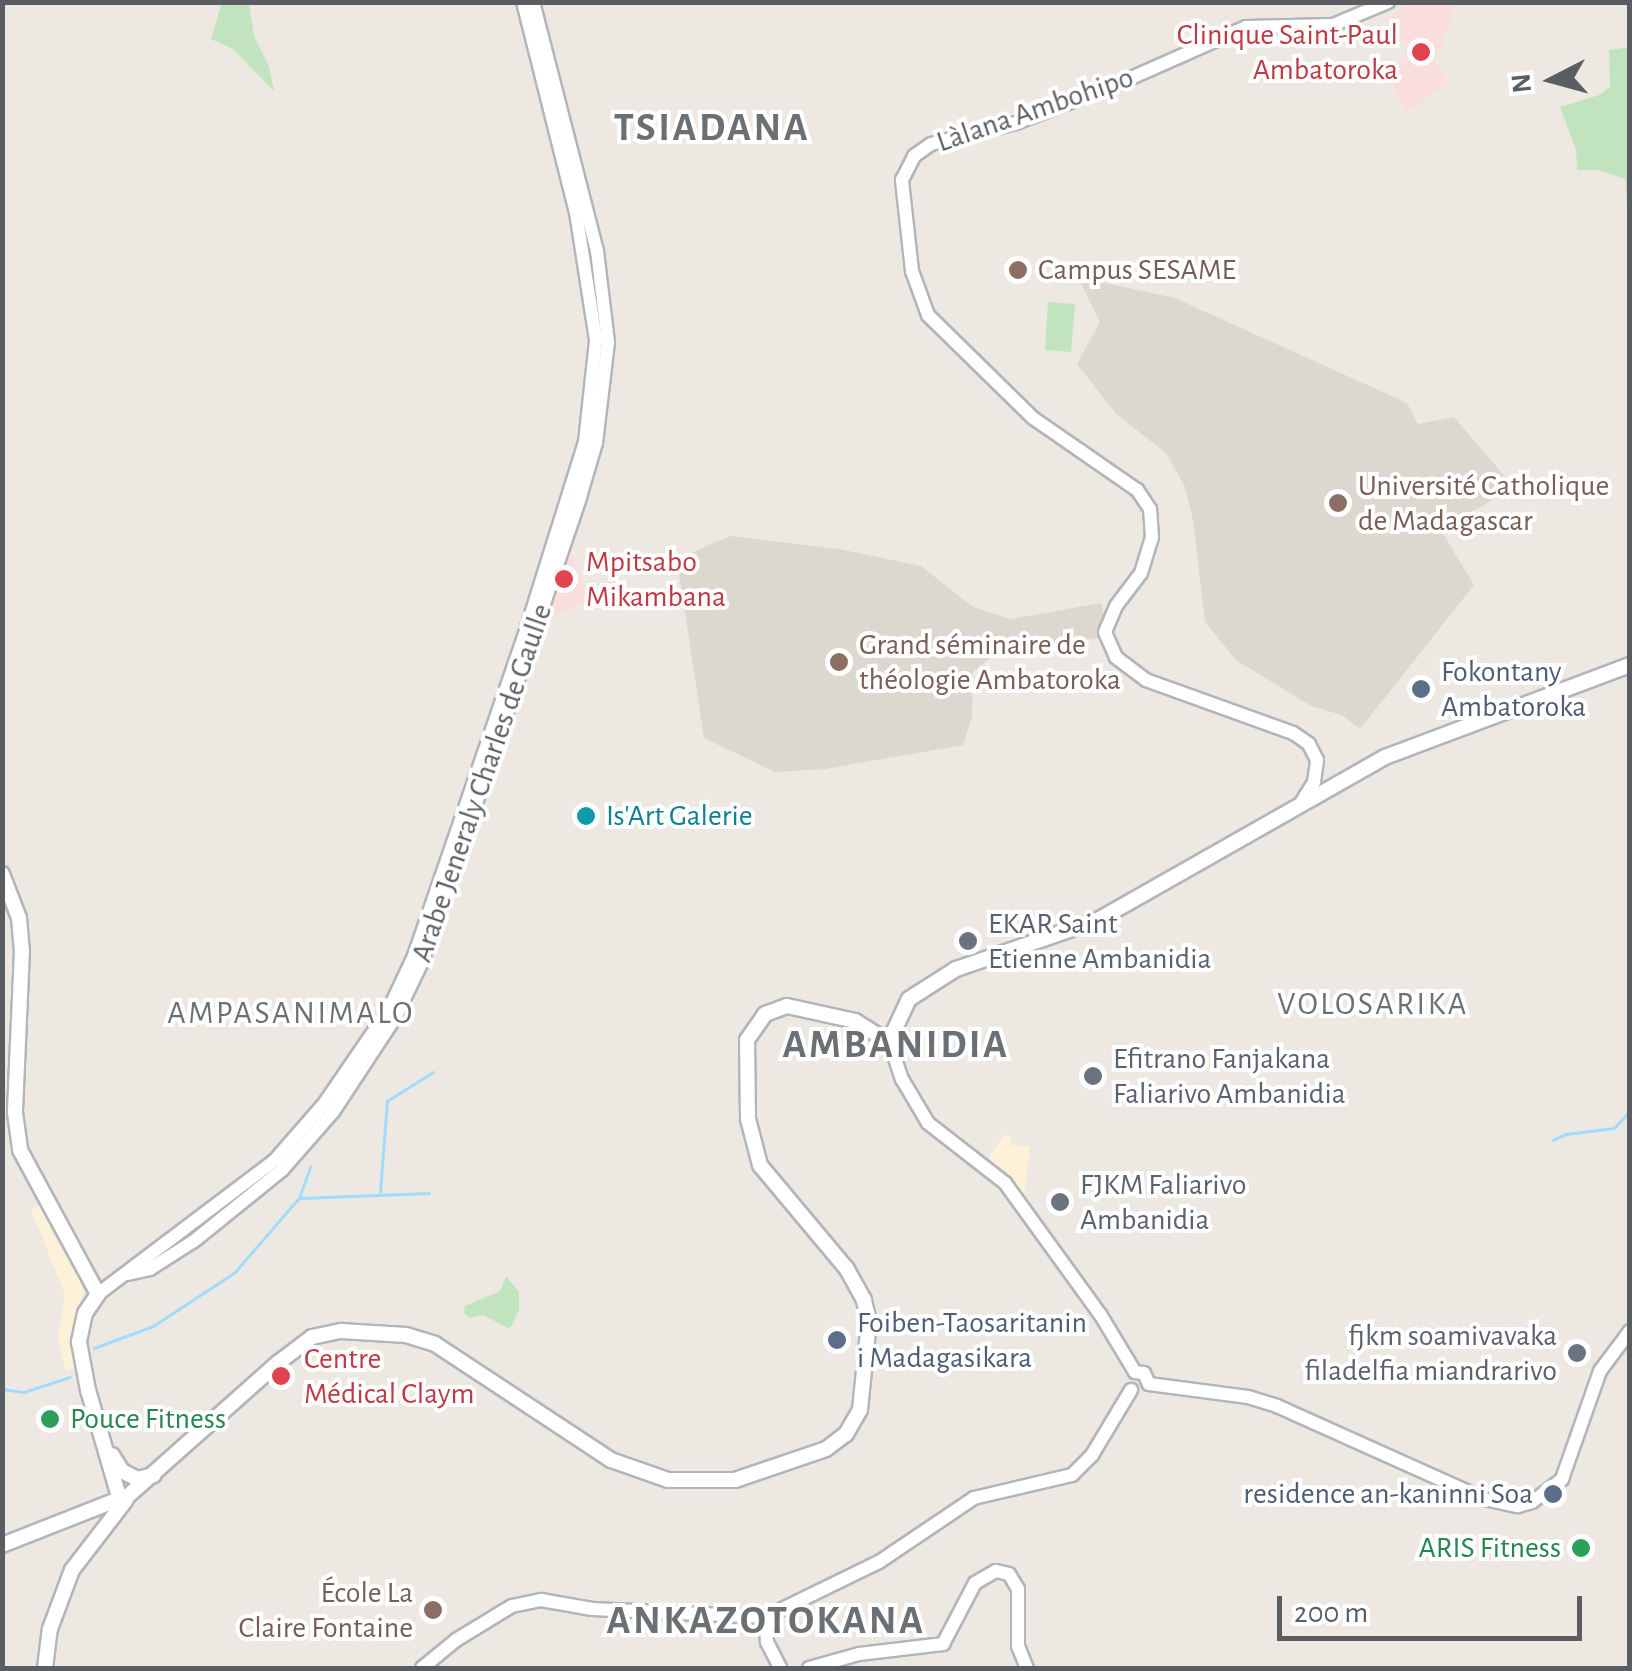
<!DOCTYPE html>
<html>
<head>
<meta charset="utf-8">
<style>
	body { margin:0 }
	#map { position:relative; width:1632px; height:1671px; overflow:hidden; background:#ede9e2; font-family:"Alegreya Sans",sans-serif }
	div>[style] { position:absolute }
	[style*='--x'] { left:calc(var(--x)*1px); top:calc(var(--y)*1px); width:calc(var(--w)*1px); rotate:calc(var(--a)*1deg) }
	.commercial>* { inset:0; background:#fdf1d7 }
	.education>* { inset:0; background:#dcd8d0 }
	.medical>* { inset:0; background:#fadedd }
	.green>* { inset:0; background:#c1e4be }
	.stream>* { height:2.5px; margin:-1.25px; padding:0 1.25px; transform-origin:1.25px; border-radius:1.25px; background:#a2dcfc }
	.roads { filter:drop-shadow(2px 0 #b2b5b9) drop-shadow(-2px 0 #b2b5b9) drop-shadow(0 2px #b2b5b9) drop-shadow(0 -2px #b2b5b9) }
	.tertiary>* { height:12px; margin:-6px; padding:0 6px; transform-origin:6px; border-radius:6px; background:#fff }
	.secondary>* { height:14px; margin:-7px; padding:0 7px; transform-origin:7px; border-radius:7px; background:#fff }
	.dots>* { width:28px; height:28px; translate:-50% -50%; box-sizing:border-box; border:5px solid #fff; border-radius:50% }
	span { translate:-50% -50%; white-space:nowrap; text-align:center; line-height:1.15; -webkit-text-stroke:8px #fff; paint-order:stroke }
	.health-label { font-size:30px; color:#be3a42 }
	.right { translate:-100% -50%; text-align:right }
	.left { translate:0 -50%; text-align:left }
	.street-label { font-size:30px; color:#5a5e62 }
	.education-label { font-size:30px; color:#785e54 }
	.service-label { font-size:30px; color:#4e5e75 }
	.culture-label { font-size:30px; color:#0d838f }
	.worship-label { font-size:30px; color:#5b616d }
	.leisure-label { font-size:30px; color:#27864d }
	.neighbourhood-label { font-size:32px; color:#6b7074; letter-spacing:2.5px }
	.district-label { font-size:40px; color:#6b7074; font-weight:700; letter-spacing:2.5px }
	.frame { position:absolute; inset:0; border:5px solid #5a5e62; pointer-events:none }
	.north { position:absolute; left:1502px; top:30px; width:100px; height:100px; -webkit-text-stroke:8px #fff; paint-order:stroke; rotate:264deg; font-size:28px; font-weight:700; line-height:40px; text-align:center; color:#5a5e62 }
	.north::after { content:''; display:block; margin:auto; width:35px; height:45px; background:#5a5e62; clip-path:polygon(50% 0,100% 100%,50% 72%,0 100%) }
	.scale { position:absolute; left:1277px; top:1596px; width:305px; height:45px; box-sizing:border-box; border:5px solid #5a5e62; border-top:0; padding-left:12px; font-size:30px; line-height:35px; white-space:nowrap; color:#5a5e62; -webkit-text-stroke:8px #fff; paint-order:stroke }
</style>
</head>
<body>
<div id="map">
	<div class="commercial">
		<i style="clip-path:polygon(1004px 1135px,1011px 1135px,1011px 1145px,1030px 1147px,1024px 1198px,989px 1157px)"></i>
		<i style="clip-path:polygon(45px 1203px,85px 1284px,72px 1342px,76px 1367px,66px 1371px,58px 1340px,65px 1295px,31px 1209px)"></i>
	</div>
	<div class="education">
		<i style="clip-path:polygon(1078px 277px,1175px 298px,1407px 403px,1418px 424px,1454px 417px,1513px 486px,1442px 532px,1474px 585px,1360px 729px,1342px 715px,1311px 706px,1236px 660px,1205px 622px,1193px 520px,1185px 487px,1166px 453px,1116px 414px,1077px 364px,1100px 322px)"></i>
		<i style="clip-path:polygon(730px 536px,839px 549px,921px 566px,973px 607px,1010px 619px,1102px 603px,1105px 637px,998px 652px,973px 672px,972px 717px,963px 745px,825px 769px,775px 772px,704px 738px,677px 559px)"></i>
	</div>
	<div class="medical">
		<i style="clip-path:polygon(1410px 3px,1455px 3px,1443px 45px,1433px 58px,1449px 82px,1405px 113px,1386px 69px,1404px 60px,1406px 47px,1386px 19px)"></i>
		<i style="clip-path:polygon(572px 552px,590px 601px,558px 613px,546px 625px)"></i>
	</div>
	<div class="green">
		<i style="clip-path:polygon(222px 2px,249px 3px,254px 36px,269px 66px,274px 91px,233px 49px,211px 39px)"></i>
		<i style="clip-path:polygon(1629px 47px,1630px 229px,1629px 229px,1625px 179px,1599px 170px,1577px 170px,1576px 150px,1560px 107px,1599px 95px,1610px 87px,1609px 50px)"></i>
		<i style="clip-path:polygon(1048px 302px,1075px 304px,1071px 352px,1045px 350px)"></i>
		<i style="clip-path:polygon(506px 1276px,519px 1292px,519px 1310px,510px 1329px,483px 1315px,470px 1318px,464px 1313px,465px 1306px,500px 1291px)"></i>
	</div>
	<div class="stream">
		<i style="--x:1553;--y:1140;--w:14;--a:-25"></i>
		<i style="--x:1566;--y:1134;--w:48;--a:-7.1"></i>
		<i style="--x:1614;--y:1128;--w:23;--a:-47"></i>
		<i style="--x:380;--y:1192;--w:91;--a:-85.6"></i>
		<i style="--x:387;--y:1101;--w:54;--a:-32.2"></i>
		<i style="--x:301;--y:1198;--w:128;--a:-2.2"></i>
		<i style="--x:94;--y:1348;--w:63;--a:-20.4"></i>
		<i style="--x:153;--y:1326;--w:97;--a:-33.2"></i>
		<i style="--x:234;--y:1273;--w:99;--a:-49.1"></i>
		<i style="--x:299;--y:1198;--w:33;--a:-70"></i>
		<i style="--x:2;--y:1389;--w:22;--a:8"></i>
		<i style="--x:24;--y:1392;--w:48;--a:-18.1"></i>
	</div>
	<div class="roads">
		<div class="tertiary">
			<i style="--x:1301;--y:803;--w:25;--a:-58"></i>
			<i style="--x:1314;--y:782;--w:22;--a:-82"></i>
			<i style="--x:1317;--y:760;--w:18;--a:-117"></i>
			<i style="--x:1309;--y:744;--w:19;--a:-145"></i>
			<i style="--x:1293;--y:733;--w:156;--a:-160.2"></i>
			<i style="--x:1146;--y:680;--w:38;--a:-143"></i>
			<i style="--x:1116;--y:657;--w:27;--a:-114"></i>
			<i style="--x:1105;--y:632;--w:28;--a:-67"></i>
			<i style="--x:1116;--y:606;--w:41;--a:-52.9"></i>
			<i style="--x:1141;--y:573;--w:38;--a:-73"></i>
			<i style="--x:1152;--y:537;--w:28;--a:-94"></i>
			<i style="--x:1150;--y:509;--w:23;--a:-124"></i>
			<i style="--x:1137;--y:490;--w:126;--a:-145.3"></i>
			<i style="--x:1033;--y:418;--w:147;--a:-135.6"></i>
			<i style="--x:928;--y:315;--w:47;--a:-110"></i>
			<i style="--x:912;--y:271;--w:92;--a:-96.3"></i>
			<i style="--x:902;--y:180;--w:27;--a:-63"></i>
			<i style="--x:914;--y:156;--w:21;--a:-35"></i>
			<i style="--x:931;--y:144;--w:88;--a:-13.9"></i>
			<i style="--x:1016;--y:123;--w:104;--a:-20.9"></i>
			<i style="--x:1113;--y:86;--w:145;--a:-23.9"></i>
			<i style="--x:1246;--y:27;--w:87;--a:-1.3"></i>
			<i style="--x:1333;--y:25;--w:60;--a:-22.7"></i>
			<i style="--x:892;--y:1049;--w:32;--a:72"></i>
			<i style="--x:902;--y:1079;--w:51;--a:59.4"></i>
			<i style="--x:928;--y:1123;--w:98;--a:37.9"></i>
			<i style="--x:1005;--y:1183;--w:162;--a:54.1"></i>
			<i style="--x:1100;--y:1314;--w:68;--a:58.9"></i>
			<i style="--x:1135;--y:1372;--w:9;--a:6"></i>
			<i style="--x:1144;--y:1373;--w:12;--a:66"></i>
			<i style="--x:128;--y:1274;--w:23;--a:-13"></i>
			<i style="--x:150;--y:1269;--w:52;--a:-32.5"></i>
			<i style="--x:194;--y:1241;--w:113;--a:-38.9"></i>
			<i style="--x:282;--y:1170;--w:77;--a:-48.7"></i>
			<i style="--x:333;--y:1112;--w:115;--a:-56.7"></i>
			<i style="--x:396;--y:1016;--w:60;--a:-64.3"></i>
			<i style="--x:422;--y:962;--w:491;--a:-71.2"></i>
			<i style="--x:580;--y:497;--w:56;--a:-73.5"></i>
			<i style="--x:596;--y:443;--w:102;--a:-83.2"></i>
			<i style="--x:608;--y:342;--w:92;--a:-96.9"></i>
			<i style="--x:597;--y:251;--w:257;--a:-104.4"></i>
			<i style="--x:98;--y:1294;--w:222;--a:-37.1"></i>
			<i style="--x:275;--y:1160;--w:74;--a:-48.8"></i>
			<i style="--x:324;--y:1104;--w:115;--a:-55.6"></i>
			<i style="--x:389;--y:1009;--w:59;--a:-64.7"></i>
			<i style="--x:414;--y:956;--w:348;--a:-71"></i>
			<i style="--x:527;--y:627;--w:194;--a:-72.6"></i>
			<i style="--x:585;--y:442;--w:103;--a:-83.8"></i>
			<i style="--x:596;--y:340;--w:129;--a:-98.9"></i>
			<i style="--x:576;--y:213;--w:218;--a:-104.1"></i>
			<i style="--x:1149;--y:1384;--w:100;--a:7.5"></i>
			<i style="--x:1248;--y:1397;--w:30;--a:17"></i>
			<i style="--x:1277;--y:1406;--w:227;--a:24.2"></i>
			<i style="--x:1484;--y:1499;--w:35;--a:12"></i>
			<i style="--x:1518;--y:1506;--w:15;--a:-16"></i>
			<i style="--x:1532;--y:1502;--w:38;--a:-37"></i>
			<i style="--x:1562;--y:1479;--w:114;--a:-70.6"></i>
			<i style="--x:1600;--y:1371;--w:50;--a:-53.1"></i>
			<i style="--x:766;--y:1617;--w:25;--a:88"></i>
			<i style="--x:767;--y:1642;--w:29;--a:63"></i>
			<i style="--x:422;--y:1668;--w:44;--a:-39.5"></i>
			<i style="--x:456;--y:1640;--w:66;--a:-31.3"></i>
			<i style="--x:512;--y:1606;--w:30;--a:-12"></i>
			<i style="--x:541;--y:1600;--w:52;--a:10"></i>
			<i style="--x:592;--y:1609;--w:174;--a:2.6"></i>
			<i style="--x:766;--y:1617;--w:126;--a:-26"></i>
			<i style="--x:879;--y:1562;--w:115;--a:-34"></i>
			<i style="--x:974;--y:1498;--w:101;--a:-13.2"></i>
			<i style="--x:1072;--y:1475;--w:28;--a:-45"></i>
			<i style="--x:1092;--y:1455;--w:76;--a:-59"></i>
			<i style="--x:809;--y:1668;--w:52;--a:-15.6"></i>
			<i style="--x:859;--y:1654;--w:85;--a:-6.8"></i>
			<i style="--x:943;--y:1644;--w:69;--a:-62.3"></i>
			<i style="--x:975;--y:1583;--w:24;--a:-30"></i>
			<i style="--x:996;--y:1571;--w:13;--a:13"></i>
			<i style="--x:1009;--y:1574;--w:17;--a:59"></i>
			<i style="--x:1018;--y:1589;--w:57;--a:90"></i>
			<i style="--x:1018;--y:1646;--w:24;--a:68"></i>
		</div>
		<div class="secondary">
			<i style="--x:2;--y:874;--w:47;--a:68.9"></i>
			<i style="--x:19;--y:918;--w:32;--a:85"></i>
			<i style="--x:22;--y:950;--w:163;--a:92.5"></i>
			<i style="--x:15;--y:1113;--w:37;--a:82"></i>
			<i style="--x:20;--y:1150;--w:164;--a:61.6"></i>
			<i style="--x:98;--y:1294;--w:23;--a:124"></i>
			<i style="--x:85;--y:1313;--w:30;--a:102"></i>
			<i style="--x:79;--y:1342;--w:49;--a:79.4"></i>
			<i style="--x:88;--y:1390;--w:115;--a:73.8"></i>
			<i style="--x:894;--y:1031;--w:35;--a:-65"></i>
			<i style="--x:909;--y:999;--w:56;--a:-32.6"></i>
			<i style="--x:956;--y:969;--w:150;--a:-19"></i>
			<i style="--x:1098;--y:920;--w:330;--a:-29.6"></i>
			<i style="--x:1385;--y:757;--w:262;--a:-20.6"></i>
			<i style="--x:112;--y:1455;--w:19;--a:58"></i>
			<i style="--x:122;--y:1471;--w:17;--a:28"></i>
			<i style="--x:137;--y:1479;--w:17;--a:-13"></i>
			<i style="--x:2;--y:1545;--w:136;--a:-21.5"></i>
			<i style="--x:129;--y:1495;--w:200;--a:-41.6"></i>
			<i style="--x:279;--y:1362;--w:41;--a:-37.1"></i>
			<i style="--x:312;--y:1337;--w:30;--a:-12"></i>
			<i style="--x:341;--y:1331;--w:65;--a:3.5"></i>
			<i style="--x:406;--y:1335;--w:30;--a:17"></i>
			<i style="--x:435;--y:1344;--w:211;--a:33.4"></i>
			<i style="--x:611;--y:1460;--w:60;--a:19.3"></i>
			<i style="--x:668;--y:1480;--w:67;--a:0"></i>
			<i style="--x:735;--y:1480;--w:96;--a:-18.8"></i>
			<i style="--x:826;--y:1449;--w:25;--a:-37"></i>
			<i style="--x:846;--y:1434;--w:28;--a:-60"></i>
			<i style="--x:860;--y:1410;--w:88;--a:-84.2"></i>
			<i style="--x:869;--y:1322;--w:23;--a:-103"></i>
			<i style="--x:864;--y:1300;--w:37;--a:-119"></i>
			<i style="--x:846;--y:1268;--w:134;--a:-129.9"></i>
			<i style="--x:760;--y:1165;--w:48;--a:-104.6"></i>
			<i style="--x:748;--y:1119;--w:79;--a:-90.7"></i>
			<i style="--x:747;--y:1040;--w:32;--a:-55"></i>
			<i style="--x:765;--y:1014;--w:23;--a:-20"></i>
			<i style="--x:787;--y:1006;--w:70;--a:12.4"></i>
			<i style="--x:855;--y:1021;--w:31;--a:32"></i>
			<i style="--x:881;--y:1037;--w:14;--a:56"></i>
			<i style="--x:889;--y:1049;--w:11;--a:-27"></i>
			<i style="--x:899;--y:1044;--w:14;--a:-111"></i>
			<i style="--x:45;--y:1668;--w:39;--a:-83"></i>
			<i style="--x:50;--y:1629;--w:63;--a:-69.6"></i>
			<i style="--x:72;--y:1570;--w:88;--a:-52.4"></i>
		</div>
	</div>
	<div class="dots">
		<i style="left:1421px;top:52px;background:#e0444e"></i>
		<i style="left:1018px;top:270px;background:#8d6e63"></i>
		<i style="left:1338px;top:503px;background:#8d6e63"></i>
		<i style="left:564px;top:579px;background:#e0444e"></i>
		<i style="left:839px;top:662px;background:#8d6e63"></i>
		<i style="left:1421px;top:689px;background:#5c6f8a"></i>
		<i style="left:586px;top:816px;background:#0f9aa8"></i>
		<i style="left:968px;top:941px;background:#6b7280"></i>
		<i style="left:1093px;top:1076px;background:#6b7280"></i>
		<i style="left:1060px;top:1202px;background:#6b7280"></i>
		<i style="left:837px;top:1340px;background:#5c6f8a"></i>
		<i style="left:1577px;top:1353px;background:#6b7280"></i>
		<i style="left:281px;top:1376px;background:#e0444e"></i>
		<i style="left:50px;top:1419px;background:#2e9e5b"></i>
		<i style="left:1553px;top:1494px;background:#5c6f8a"></i>
		<i style="left:1581px;top:1548px;background:#2e9e5b"></i>
		<i style="left:433px;top:1610px;background:#8d6e63"></i>
	</div>
	<div class="health-label">
		<span class="right" style="left:1398px;top:52px">Clinique Saint-Paul<br>Ambatoroka</span>
		<span class="left" style="left:586px;top:579px">Mpitsabo<br>Mikambana</span>
		<span class="left" style="left:304px;top:1376px">Centre<br>Médical Claym</span>
	</div>
	<div class="street-label">
		<span style="left:1035px;top:110px;rotate:-19deg">Làlana Ambohipo</span>
		<span style="left:482px;top:783px;rotate:-71deg">Arabe Jeneraly Charles de Gaulle</span>
	</div>
	<div class="education-label">
		<span class="left" style="left:1038px;top:270px">Campus SESAME</span>
		<span class="left" style="left:1358px;top:503px">Université Catholique<br>de Madagascar</span>
		<span class="left" style="left:859px;top:662px">Grand séminaire de<br>théologie Ambatoroka</span>
		<span class="right" style="left:413px;top:1610px">École La<br>Claire Fontaine</span>
	</div>
	<div class="service-label">
		<span class="left" style="left:1441px;top:689px">Fokontany<br>Ambatoroka</span>
		<span class="left" style="left:857px;top:1340px">Foiben-Taosaritanin<br>i Madagasikara</span>
		<span class="right" style="left:1533px;top:1494px">residence an-kaninni Soa</span>
	</div>
	<div class="culture-label">
		<span class="left" style="left:606px;top:816px">Is'Art Galerie</span>
	</div>
	<div class="worship-label">
		<span class="left" style="left:988px;top:941px">EKAR Saint<br>Etienne Ambanidia</span>
		<span class="left" style="left:1113px;top:1076px">Efitrano Fanjakana<br>Faliarivo Ambanidia</span>
		<span class="left" style="left:1080px;top:1202px">FJKM Faliarivo<br>Ambanidia</span>
		<span class="right" style="left:1557px;top:1353px">fjkm soamivavaka<br>filadelfia miandrarivo</span>
	</div>
	<div class="leisure-label">
		<span class="left" style="left:70px;top:1419px">Pouce Fitness</span>
		<span class="right" style="left:1561px;top:1548px">ARIS Fitness</span>
	</div>
	<div class="neighbourhood-label">
		<span style="left:1373px;top:1004px">VOLOSARIKA</span>
		<span style="left:291px;top:1013px">AMPASANIMALO</span>
	</div>
	<div class="district-label">
		<span style="left:712px;top:128px">TSIADANA</span>
		<span style="left:896px;top:1045px">AMBANIDIA</span>
		<span style="left:766px;top:1621px">ANKAZOTOKANA</span>
	</div>
	<div class="frame"></div>
	<div class="north">N</div>
	<div class="scale">200 m</div>
</div>
</body>
</html>
